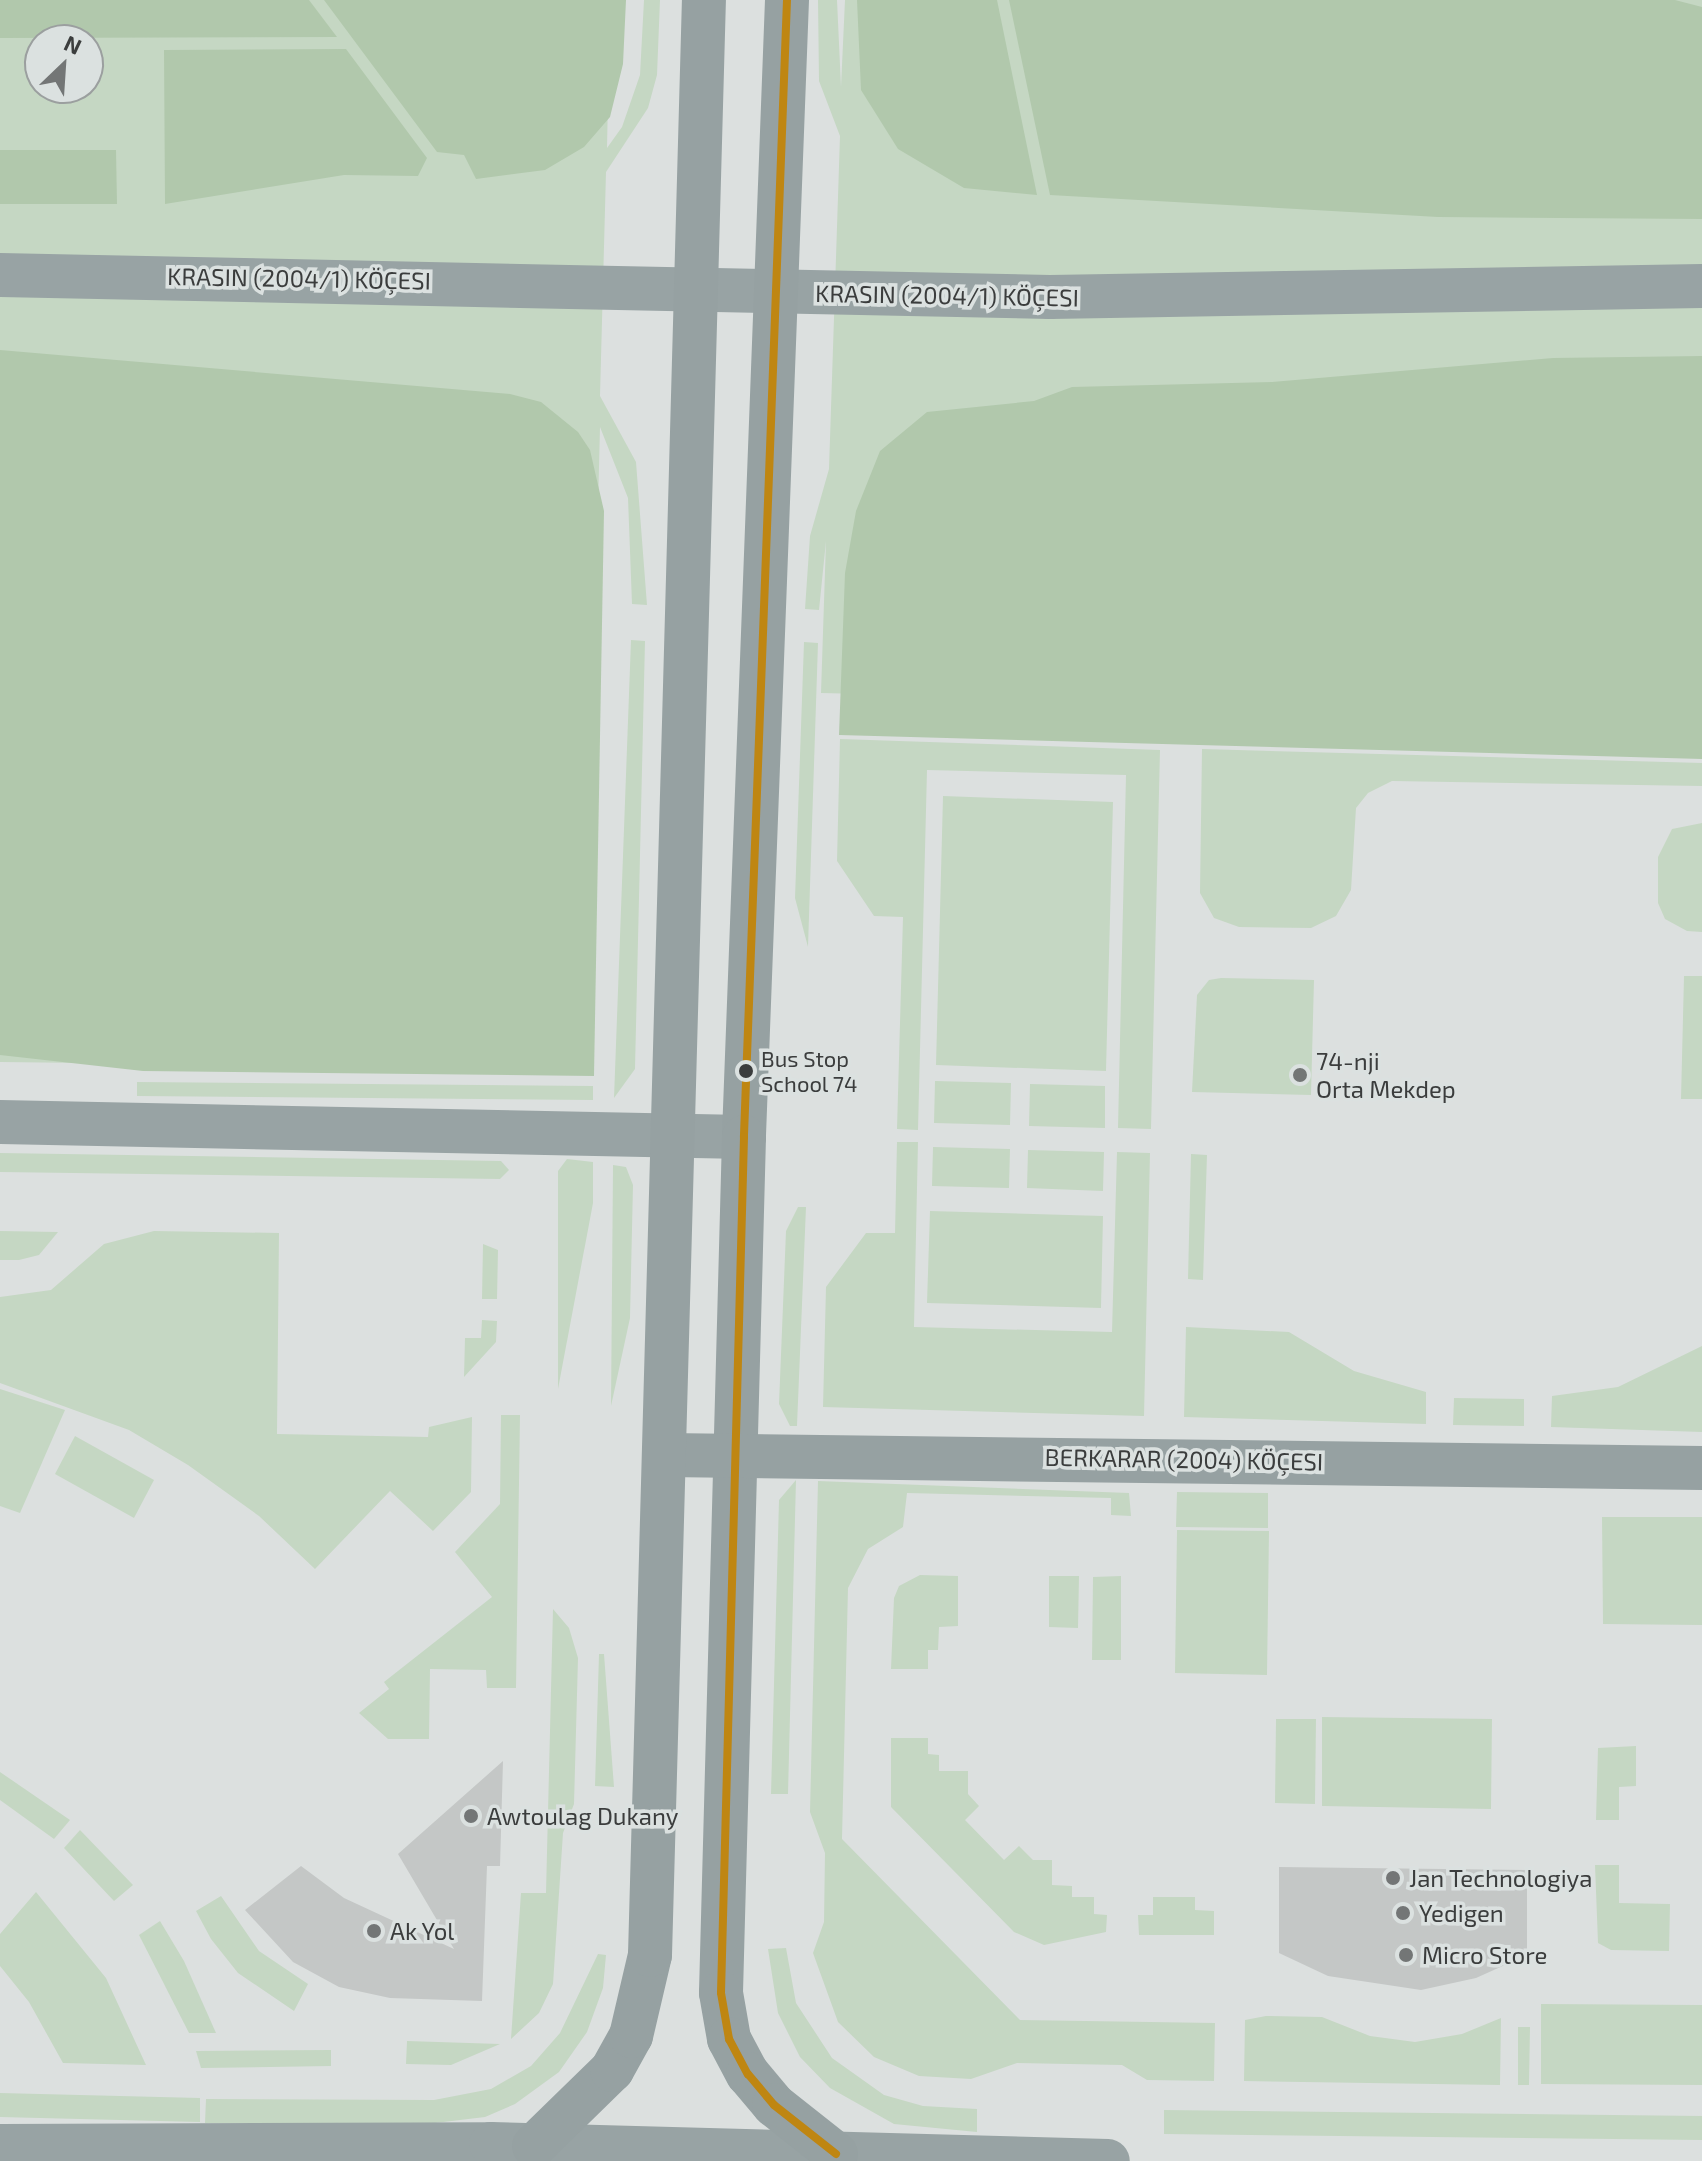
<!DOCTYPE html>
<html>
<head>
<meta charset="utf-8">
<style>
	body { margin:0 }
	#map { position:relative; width:1702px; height:2161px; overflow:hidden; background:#dce0df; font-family:"Exo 2",sans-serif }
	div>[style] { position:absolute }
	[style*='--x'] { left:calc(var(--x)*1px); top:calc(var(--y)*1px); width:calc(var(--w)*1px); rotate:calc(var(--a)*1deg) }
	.green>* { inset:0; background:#c5d7c3 }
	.forest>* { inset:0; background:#b1c8ac }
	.building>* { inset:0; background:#c4c7c6 }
	.street>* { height:44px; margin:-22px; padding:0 22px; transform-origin:22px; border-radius:22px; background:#98a3a4 }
	.secondary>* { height:44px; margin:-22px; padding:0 22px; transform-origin:22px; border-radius:22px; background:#96a1a2 }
	.bus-1>* { height:8px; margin:-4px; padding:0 4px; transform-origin:4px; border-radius:4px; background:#bf8612 }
	.dots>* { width:22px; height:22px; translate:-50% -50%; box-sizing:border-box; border:4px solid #dbe1e0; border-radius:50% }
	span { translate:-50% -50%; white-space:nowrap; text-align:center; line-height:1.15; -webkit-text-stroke:7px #dbe1e0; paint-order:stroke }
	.bus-label { font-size:22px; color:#3b3d3d }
	.left { translate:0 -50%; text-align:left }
	.street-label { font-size:24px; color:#3b3d3d }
	.poi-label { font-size:24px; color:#3b3d3d }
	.north { position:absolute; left:24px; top:24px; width:80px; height:80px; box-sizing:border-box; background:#dbe1e0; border:2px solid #9b9f9f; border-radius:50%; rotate:25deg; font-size:22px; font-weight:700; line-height:32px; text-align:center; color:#3b3d3d }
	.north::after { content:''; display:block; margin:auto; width:28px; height:36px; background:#737676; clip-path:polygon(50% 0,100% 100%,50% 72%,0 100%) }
</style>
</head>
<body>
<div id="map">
	<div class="green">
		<i style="clip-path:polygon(evenodd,0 0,610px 0,607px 148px,622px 127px,640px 75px,644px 0,660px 0,657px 75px,648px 108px,606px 172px,600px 396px,636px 462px,647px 605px,632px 604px,628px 498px,600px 427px,584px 1069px,0 1062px,0 0,40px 40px,88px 40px,88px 88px,40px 88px,40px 40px)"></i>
		<i style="clip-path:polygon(818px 0,837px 0,841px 87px,845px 0,1702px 0,1702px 714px,821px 693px,826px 541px,819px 610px,805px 609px,810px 536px,829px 469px,840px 136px,819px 81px)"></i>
		<i style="clip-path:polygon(631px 640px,645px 641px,635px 1069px,614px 1098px)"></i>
		<i style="clip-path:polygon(804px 642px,818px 643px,808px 947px,795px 898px)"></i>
		<i style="clip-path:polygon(840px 739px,1160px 750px,1151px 1129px,1118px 1128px,1126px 775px,927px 770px,918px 1130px,897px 1129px,903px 917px,874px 916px,837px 861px)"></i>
		<i style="clip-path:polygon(1202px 749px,1702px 763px,1702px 786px,1392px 781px,1368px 793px,1356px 808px,1351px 890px,1336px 916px,1311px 928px,1239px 927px,1214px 918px,1200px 893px)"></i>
		<i style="clip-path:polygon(943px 796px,1113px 802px,1106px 1071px,936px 1065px)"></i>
		<i style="clip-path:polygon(1702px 823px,1702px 932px,1687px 931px,1665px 919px,1658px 903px,1658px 857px,1672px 829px)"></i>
		<i style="clip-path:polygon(1684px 976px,1702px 976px,1702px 1099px,1681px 1099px)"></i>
		<i style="clip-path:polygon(1221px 978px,1314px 980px,1311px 1095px,1192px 1092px,1197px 995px,1209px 980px)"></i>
		<i style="clip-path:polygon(935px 1081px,1011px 1083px,1010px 1125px,934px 1123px)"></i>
		<i style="clip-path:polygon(137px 1082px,593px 1086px,593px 1100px,137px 1096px)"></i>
		<i style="clip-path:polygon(1030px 1084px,1105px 1086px,1105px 1128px,1029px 1126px)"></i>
		<i style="clip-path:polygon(897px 1142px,918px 1142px,914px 1327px,1112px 1332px,1117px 1152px,1150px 1153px,1144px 1416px,823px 1407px,826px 1287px,866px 1233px,895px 1233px)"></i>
		<i style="clip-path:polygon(933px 1147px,1010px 1149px,1009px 1188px,932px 1186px)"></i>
		<i style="clip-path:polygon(1028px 1150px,1104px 1152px,1103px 1191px,1027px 1188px)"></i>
		<i style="clip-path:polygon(0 1153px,501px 1161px,509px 1170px,500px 1179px,0 1172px)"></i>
		<i style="clip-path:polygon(1191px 1154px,1207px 1155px,1203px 1280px,1188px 1279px)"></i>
		<i style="clip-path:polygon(567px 1159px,593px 1162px,593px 1203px,558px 1389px,558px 1171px)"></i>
		<i style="clip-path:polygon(613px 1165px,626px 1167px,633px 1185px,630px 1318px,611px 1406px)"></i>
		<i style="clip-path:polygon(798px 1207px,806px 1207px,797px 1426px,790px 1426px,779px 1404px,786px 1231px)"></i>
		<i style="clip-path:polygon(930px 1211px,1103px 1216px,1101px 1308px,927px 1303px)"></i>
		<i style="clip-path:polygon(0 1231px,58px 1232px,39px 1255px,19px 1260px,0 1260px)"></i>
		<i style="clip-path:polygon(154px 1231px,279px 1233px,277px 1434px,428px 1437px,429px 1427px,472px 1417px,471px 1492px,433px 1531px,390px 1491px,315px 1569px,259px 1516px,188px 1465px,129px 1430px,0 1383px,0 1297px,51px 1290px,104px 1244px)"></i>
		<i style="clip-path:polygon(483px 1244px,498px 1250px,497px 1299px,482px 1299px)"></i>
		<i style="clip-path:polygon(482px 1320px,497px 1321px,496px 1342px,464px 1377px,465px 1338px,481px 1338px)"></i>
		<i style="clip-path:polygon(1186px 1327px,1289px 1332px,1354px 1371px,1426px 1392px,1426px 1424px,1184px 1417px)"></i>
		<i style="clip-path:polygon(1702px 1346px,1702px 1432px,1551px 1427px,1552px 1396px,1618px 1387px)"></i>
		<i style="clip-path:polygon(0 1389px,65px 1410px,20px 1513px,0 1506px)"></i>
		<i style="clip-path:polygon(1454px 1398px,1524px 1399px,1524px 1426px,1453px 1425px)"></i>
		<i style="clip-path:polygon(501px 1415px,520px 1415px,516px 1688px,487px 1688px,486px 1670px,430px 1669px,429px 1739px,388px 1739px,359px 1713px,389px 1689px,384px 1682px,492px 1597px,455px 1552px,500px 1504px)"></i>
		<i style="clip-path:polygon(75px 1436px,154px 1480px,134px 1518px,55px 1474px)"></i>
		<i style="clip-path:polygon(796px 1480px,788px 1794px,771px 1794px,779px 1500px)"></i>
		<i style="clip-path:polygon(818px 1481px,1129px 1493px,1131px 1516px,1111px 1515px,1111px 1498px,907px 1493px,903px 1527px,868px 1549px,848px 1588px,842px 1839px,1020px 2020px,1215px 2023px,1214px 2081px,1147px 2080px,1122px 2065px,1017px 2063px,971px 2079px,919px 2076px,874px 2057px,838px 2022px,813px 1953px,824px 1922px,825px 1853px,810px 1812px)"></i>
		<i style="clip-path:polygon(1177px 1492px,1268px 1493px,1268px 1528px,1176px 1527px)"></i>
		<i style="clip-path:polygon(1602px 1517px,1702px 1517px,1702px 1625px,1603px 1624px)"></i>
		<i style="clip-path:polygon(1177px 1530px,1269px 1531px,1267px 1675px,1175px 1673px)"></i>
		<i style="clip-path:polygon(920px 1575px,958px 1576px,958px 1626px,939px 1627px,938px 1650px,928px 1650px,928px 1669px,891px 1669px,894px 1598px,899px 1586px)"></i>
		<i style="clip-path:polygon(1049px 1576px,1079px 1576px,1078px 1628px,1049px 1627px)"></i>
		<i style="clip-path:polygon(1121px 1576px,1121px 1660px,1092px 1660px,1093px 1577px)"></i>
		<i style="clip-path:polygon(553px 1609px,569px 1628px,578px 1658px,574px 1804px,563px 1833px,553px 1984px,539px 2013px,511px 2039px,521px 1893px,546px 1893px)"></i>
		<i style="clip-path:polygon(599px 1654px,604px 1654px,614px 1787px,595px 1786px)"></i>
		<i style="clip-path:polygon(1322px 1717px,1492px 1719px,1491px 1809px,1322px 1806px)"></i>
		<i style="clip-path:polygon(1276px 1719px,1316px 1719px,1315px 1804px,1275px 1803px)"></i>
		<i style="clip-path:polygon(891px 1738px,928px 1738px,928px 1754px,939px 1755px,939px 1771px,968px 1771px,968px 1794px,979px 1806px,965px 1820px,1004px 1860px,1019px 1846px,1033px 1860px,1052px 1860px,1052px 1885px,1072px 1886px,1072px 1897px,1094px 1897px,1094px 1914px,1107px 1915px,1106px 1932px,1044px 1945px,1014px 1932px,891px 1807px)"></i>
		<i style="clip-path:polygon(1636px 1746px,1636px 1786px,1619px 1787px,1619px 1820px,1596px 1820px,1598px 1748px)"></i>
		<i style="clip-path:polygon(0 1772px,70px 1820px,54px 1839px,0 1800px)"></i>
		<i style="clip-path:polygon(80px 1830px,133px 1885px,114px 1901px,64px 1848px)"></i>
		<i style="clip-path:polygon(1595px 1865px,1619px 1865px,1619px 1903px,1670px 1904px,1669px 1951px,1611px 1950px,1598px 1943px)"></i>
		<i style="clip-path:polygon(36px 1892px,106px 1978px,146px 2065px,63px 2063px,29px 2002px,0 1966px,0 1934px)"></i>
		<i style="clip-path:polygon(221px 1896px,259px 1951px,308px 1984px,294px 2011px,238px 1973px,211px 1939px,196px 1911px)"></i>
		<i style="clip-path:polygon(1153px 1897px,1195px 1897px,1195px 1910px,1214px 1911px,1214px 1935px,1139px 1935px,1138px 1915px,1153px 1915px)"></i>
		<i style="clip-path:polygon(160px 1921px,184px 1961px,216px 2033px,189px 2033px,139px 1935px)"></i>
		<i style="clip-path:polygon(786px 1948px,796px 2003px,832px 2058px,884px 2095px,923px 2106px,977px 2109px,977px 2132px,894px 2124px,830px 2088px,800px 2057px,778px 2013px,768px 1949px)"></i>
		<i style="clip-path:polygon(598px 1954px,606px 1955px,603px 1988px,587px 2032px,559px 2072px,515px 2104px,485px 2117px,435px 2123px,205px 2123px,206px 2099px,434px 2100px,491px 2089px,531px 2066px,560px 2033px)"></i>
		<i style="clip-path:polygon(1541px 2004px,1702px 2005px,1702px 2085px,1541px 2084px)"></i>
		<i style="clip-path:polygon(1266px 2016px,1322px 2017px,1370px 2036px,1415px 2042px,1462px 2034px,1501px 2018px,1500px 2085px,1244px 2081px,1245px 2020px)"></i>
		<i style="clip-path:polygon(1518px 2027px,1530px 2027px,1529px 2085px,1518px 2085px)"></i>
		<i style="clip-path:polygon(407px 2041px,500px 2044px,451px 2065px,406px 2064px)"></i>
		<i style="clip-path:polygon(331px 2050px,331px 2066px,201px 2068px,196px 2051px)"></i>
		<i style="clip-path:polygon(0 2093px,200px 2098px,200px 2122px,0 2117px)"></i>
		<i style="clip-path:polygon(1164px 2110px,1702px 2116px,1702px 2140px,1164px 2134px)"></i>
	</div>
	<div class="forest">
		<i style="clip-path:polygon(0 0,309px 0,337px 37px,0 38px)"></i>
		<i style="clip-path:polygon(324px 0,626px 0,623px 64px,610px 117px,584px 147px,545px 170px,476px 179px,464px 155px,437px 152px)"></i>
		<i style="clip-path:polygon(857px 0,997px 0,1037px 195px,964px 188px,898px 149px,861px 90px)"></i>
		<i style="clip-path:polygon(1009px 0,1675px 0,1702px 7px,1702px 219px,1438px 217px,1050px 195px)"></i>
		<i style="clip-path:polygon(346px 49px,427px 158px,418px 176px,344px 175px,165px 204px,164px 50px)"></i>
		<i style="clip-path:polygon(0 150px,116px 150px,117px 204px,0 204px)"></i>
		<i style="clip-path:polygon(0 350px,510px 394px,541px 402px,578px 432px,590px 450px,604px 511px,594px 1076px,143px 1071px,0 1055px)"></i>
		<i style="clip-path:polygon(1702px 356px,1702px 759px,839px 735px,845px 573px,856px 511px,880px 451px,927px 412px,1034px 401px,1072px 387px,1272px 382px,1553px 358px)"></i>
	</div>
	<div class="building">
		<i style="clip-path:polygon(503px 1761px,500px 1866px,487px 1866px,482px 2001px,390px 1998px,339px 1987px,293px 1962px,245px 1910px,301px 1866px,344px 1898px,454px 1949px,398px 1854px)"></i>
		<i style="clip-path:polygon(1279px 1867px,1527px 1870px,1527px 1955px,1476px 1978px,1421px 1990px,1328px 1976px,1279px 1953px)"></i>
	</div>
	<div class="street">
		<i style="--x:0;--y:275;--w:1050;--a:1.2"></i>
		<i style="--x:1050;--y:297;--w:652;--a:-0.97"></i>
		<i style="--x:0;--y:1122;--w:744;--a:1.16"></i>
		<i style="--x:0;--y:2146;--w:491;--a:-0.2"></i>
		<i style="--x:491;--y:2144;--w:617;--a:1.58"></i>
	</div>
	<div class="secondary">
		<i style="--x:787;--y:0;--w:1138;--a:92.17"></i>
		<i style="--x:744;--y:1137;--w:856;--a:91.54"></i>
		<i style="--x:721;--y:1993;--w:47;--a:80.1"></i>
		<i style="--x:729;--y:2039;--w:40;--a:62"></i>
		<i style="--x:748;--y:2074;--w:40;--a:50"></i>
		<i style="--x:774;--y:2105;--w:79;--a:38.3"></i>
		<i style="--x:666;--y:1455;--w:1036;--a:0.72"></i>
		<i style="--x:534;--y:2146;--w:109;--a:-44.3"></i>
		<i style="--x:612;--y:2070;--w:39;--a:-61"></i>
		<i style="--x:631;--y:2036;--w:83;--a:-76.8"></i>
		<i style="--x:650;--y:1955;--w:1956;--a:-88.42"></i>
	</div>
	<div class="bus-1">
		<i style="--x:787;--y:0;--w:1138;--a:92.17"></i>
		<i style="--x:744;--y:1137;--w:856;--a:91.54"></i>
		<i style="--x:721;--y:1993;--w:47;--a:80.1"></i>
		<i style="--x:729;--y:2039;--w:40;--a:62"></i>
		<i style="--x:748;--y:2074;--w:40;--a:50"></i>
		<i style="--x:774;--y:2105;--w:79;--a:38.3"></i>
	</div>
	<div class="dots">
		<i style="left:746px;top:1071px;background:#3b3d3d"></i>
		<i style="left:1300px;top:1075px;background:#737676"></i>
		<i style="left:471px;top:1816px;background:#737676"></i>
		<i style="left:1393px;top:1878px;background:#737676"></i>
		<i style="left:1403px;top:1913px;background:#737676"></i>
		<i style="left:374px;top:1931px;background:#737676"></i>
		<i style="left:1406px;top:1955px;background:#737676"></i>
	</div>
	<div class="bus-label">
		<span class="left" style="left:761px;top:1071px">Bus Stop<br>School 74</span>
	</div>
	<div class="street-label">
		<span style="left:299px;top:278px;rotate:1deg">KRASIN (2004/1) KÖÇESI</span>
		<span style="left:947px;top:295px;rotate:1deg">KRASIN (2004/1) KÖÇESI</span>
		<span style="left:1184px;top:1459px;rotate:1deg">BERKARAR (2004) KÖÇESI</span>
	</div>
	<div class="poi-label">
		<span class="left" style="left:1316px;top:1075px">74-nji<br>Orta Mekdep</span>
		<span class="left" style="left:487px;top:1816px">Awtoulag Dukany</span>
		<span class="left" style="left:1409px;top:1878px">Jan Technologiya</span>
		<span class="left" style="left:1419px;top:1913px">Yedigen</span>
		<span class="left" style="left:390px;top:1931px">Ak Yol</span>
		<span class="left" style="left:1422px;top:1955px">Micro Store</span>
	</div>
	<div class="north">N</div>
</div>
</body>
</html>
